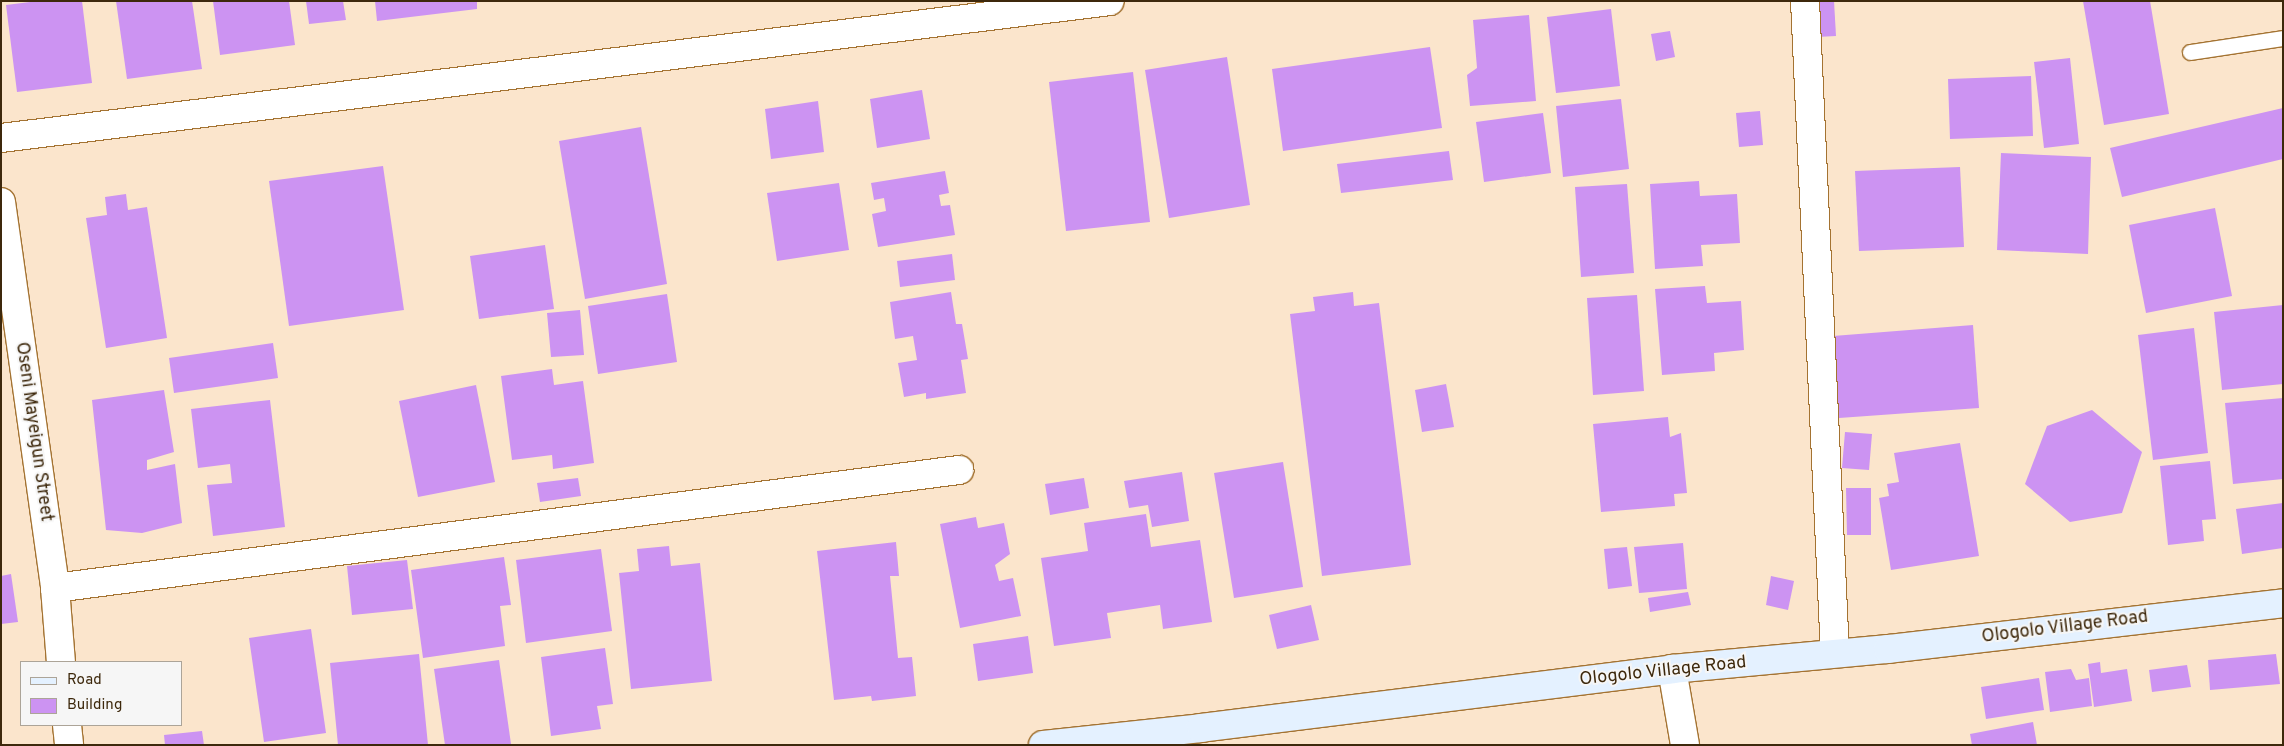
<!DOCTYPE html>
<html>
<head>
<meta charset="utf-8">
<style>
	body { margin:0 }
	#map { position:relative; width:2284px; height:746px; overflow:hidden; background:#fbe5cc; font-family:Overpass,sans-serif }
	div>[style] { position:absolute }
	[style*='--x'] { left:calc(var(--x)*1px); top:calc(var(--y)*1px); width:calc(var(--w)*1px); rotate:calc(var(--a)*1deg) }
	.building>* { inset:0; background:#cc93f2 }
	.roads { filter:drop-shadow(1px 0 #a47332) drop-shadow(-1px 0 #a47332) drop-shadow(0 1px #a47332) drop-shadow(0 -1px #a47332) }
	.lane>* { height:15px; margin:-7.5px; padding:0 7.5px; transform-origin:7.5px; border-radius:7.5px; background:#fff }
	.street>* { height:28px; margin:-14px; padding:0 14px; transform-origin:14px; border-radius:14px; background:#fff }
	.secondary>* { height:28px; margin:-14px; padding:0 14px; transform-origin:14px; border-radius:14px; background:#e4f1ff }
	span { translate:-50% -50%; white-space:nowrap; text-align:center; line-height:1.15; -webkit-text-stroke:4px #f6f6f6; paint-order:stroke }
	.street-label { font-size:18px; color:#3d280c }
	.frame { position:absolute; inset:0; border:2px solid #3d280c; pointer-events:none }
	.legend { position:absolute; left:20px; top:661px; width:162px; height:65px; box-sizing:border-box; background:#f6f6f6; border:1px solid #aca498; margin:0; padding:6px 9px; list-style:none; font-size:15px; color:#3d280c }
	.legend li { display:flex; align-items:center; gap:10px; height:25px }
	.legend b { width:25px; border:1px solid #aca498 }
</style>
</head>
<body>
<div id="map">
	<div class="building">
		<i style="clip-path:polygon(38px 1px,82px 1px,92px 83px,17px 92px,6px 5px)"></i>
		<i style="clip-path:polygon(116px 1px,192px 1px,202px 69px,127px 79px)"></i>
		<i style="clip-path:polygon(213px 1px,289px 1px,295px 45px,220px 55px)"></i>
		<i style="clip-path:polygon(306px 1px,343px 1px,346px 20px,309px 24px)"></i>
		<i style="clip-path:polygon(375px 1px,477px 1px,477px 9px,377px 21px)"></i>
		<i style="clip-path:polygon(1815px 1px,1834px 1px,1836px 36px,1817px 37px)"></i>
		<i style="clip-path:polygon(2083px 1px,2150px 1px,2169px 114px,2104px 125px)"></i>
		<i style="clip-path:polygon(1611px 9px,1620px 86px,1556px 93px,1547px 17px)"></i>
		<i style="clip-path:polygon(1529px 15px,1536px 101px,1470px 106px,1467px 75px,1477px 68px,1473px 20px)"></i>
		<i style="clip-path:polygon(1670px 31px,1675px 57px,1656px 61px,1651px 34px)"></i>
		<i style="clip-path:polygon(1430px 47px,1442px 128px,1283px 151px,1272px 69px)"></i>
		<i style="clip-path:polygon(1227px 57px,1250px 205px,1169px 218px,1145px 70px)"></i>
		<i style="clip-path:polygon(2070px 58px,2079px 144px,2044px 148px,2034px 62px)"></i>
		<i style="clip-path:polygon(1133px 72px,1150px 222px,1066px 231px,1049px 82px)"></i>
		<i style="clip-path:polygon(2031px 76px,2033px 136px,1950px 139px,1948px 79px)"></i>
		<i style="clip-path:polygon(922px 90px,930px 139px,877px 148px,870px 99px)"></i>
		<i style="clip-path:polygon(1621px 99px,1629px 169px,1563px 177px,1556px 106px)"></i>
		<i style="clip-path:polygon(818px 101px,824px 152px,771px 159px,765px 109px)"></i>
		<i style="clip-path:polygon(2283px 108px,2283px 159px,2122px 197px,2110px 148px)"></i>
		<i style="clip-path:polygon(1760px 111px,1763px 145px,1739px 147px,1736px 113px)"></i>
		<i style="clip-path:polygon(1543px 113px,1551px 173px,1484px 182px,1476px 122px)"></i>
		<i style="clip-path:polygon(641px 127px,667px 284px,585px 299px,559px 141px)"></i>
		<i style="clip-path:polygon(1449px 151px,1453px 180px,1341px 193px,1337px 164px)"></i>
		<i style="clip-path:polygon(2001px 153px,2091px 157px,2088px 254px,1997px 250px)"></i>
		<i style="clip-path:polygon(383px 166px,404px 310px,289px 326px,269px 181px)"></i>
		<i style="clip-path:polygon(1960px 167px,1964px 247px,1859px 251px,1855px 171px)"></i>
		<i style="clip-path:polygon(945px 171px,949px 193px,939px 195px,941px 206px,950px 205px,955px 235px,878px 247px,872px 214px,886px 211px,884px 198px,874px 200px,871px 183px)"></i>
		<i style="clip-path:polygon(1699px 181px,1700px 196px,1737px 194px,1740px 243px,1701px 245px,1703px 266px,1655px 269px,1650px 184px)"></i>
		<i style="clip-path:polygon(839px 183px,849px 250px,777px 261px,767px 193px)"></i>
		<i style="clip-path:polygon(1627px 184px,1634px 273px,1581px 277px,1575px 187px)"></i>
		<i style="clip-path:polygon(126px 194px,128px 210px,147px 207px,167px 338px,106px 348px,86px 218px,107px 215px,105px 197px)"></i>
		<i style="clip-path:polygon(2215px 208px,2232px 296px,2146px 313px,2129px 225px)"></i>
		<i style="clip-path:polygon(545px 245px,554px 309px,479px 319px,470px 256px)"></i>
		<i style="clip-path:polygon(952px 254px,955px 280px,900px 287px,897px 261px)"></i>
		<i style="clip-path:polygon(1705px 286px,1707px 303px,1741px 301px,1744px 350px,1714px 353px,1715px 371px,1662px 375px,1655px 289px)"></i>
		<i style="clip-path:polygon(951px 292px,956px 324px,962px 324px,968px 359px,961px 360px,966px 393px,926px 399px,926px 393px,904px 397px,898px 363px,917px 360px,913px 336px,895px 339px,890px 302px)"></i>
		<i style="clip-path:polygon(1353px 292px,1354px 306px,1379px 303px,1411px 565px,1322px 576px,1290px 314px,1315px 311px,1313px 297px)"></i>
		<i style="clip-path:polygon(667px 294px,677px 362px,598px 374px,588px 306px)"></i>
		<i style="clip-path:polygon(1637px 295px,1644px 391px,1593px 395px,1587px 298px)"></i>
		<i style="clip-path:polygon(2283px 305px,2283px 384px,2222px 390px,2214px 312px)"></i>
		<i style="clip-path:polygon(580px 310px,584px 355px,551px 357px,547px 313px)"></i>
		<i style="clip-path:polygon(1973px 325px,1979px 408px,1839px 418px,1833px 336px)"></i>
		<i style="clip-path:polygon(2194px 328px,2208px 453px,2153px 460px,2138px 335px)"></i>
		<i style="clip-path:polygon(273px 343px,278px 378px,174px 393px,169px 358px)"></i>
		<i style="clip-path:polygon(552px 369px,554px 385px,583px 381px,594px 463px,553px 469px,552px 455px,512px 460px,501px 376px)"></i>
		<i style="clip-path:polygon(1446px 384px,1454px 427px,1422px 432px,1415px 390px)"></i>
		<i style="clip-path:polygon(476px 385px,495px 482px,418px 497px,399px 401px)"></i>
		<i style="clip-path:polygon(164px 390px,174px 452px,147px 460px,147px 470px,175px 464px,182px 523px,142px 533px,106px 530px,92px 400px)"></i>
		<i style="clip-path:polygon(2283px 398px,2283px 479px,2233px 484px,2225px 403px)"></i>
		<i style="clip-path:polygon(270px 400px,285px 527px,213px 536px,207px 485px,232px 483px,230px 464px,198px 468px,191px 409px)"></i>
		<i style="clip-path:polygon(2092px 410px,2142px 452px,2122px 513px,2070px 522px,2025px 484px,2047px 426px)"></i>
		<i style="clip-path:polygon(1668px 417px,1670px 437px,1681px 433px,1687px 493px,1674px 494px,1675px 506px,1601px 512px,1593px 424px)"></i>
		<i style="clip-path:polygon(1845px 432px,1872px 434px,1869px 470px,1842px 468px)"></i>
		<i style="clip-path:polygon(1960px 443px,1979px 556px,1891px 570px,1879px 498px,1889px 496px,1887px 484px,1899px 482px,1894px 453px)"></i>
		<i style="clip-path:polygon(2210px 461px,2216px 519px,2202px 520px,2204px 541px,2168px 545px,2160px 466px)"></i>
		<i style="clip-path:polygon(1283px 462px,1303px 587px,1234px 598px,1214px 473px)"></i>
		<i style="clip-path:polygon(1182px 472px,1189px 521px,1152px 527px,1148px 505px,1129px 508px,1124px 481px)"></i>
		<i style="clip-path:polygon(578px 478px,581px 496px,540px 502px,537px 483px)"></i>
		<i style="clip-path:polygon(1084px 478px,1089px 508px,1050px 515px,1045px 484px)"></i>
		<i style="clip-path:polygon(1846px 488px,1871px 488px,1871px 535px,1847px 535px)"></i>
		<i style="clip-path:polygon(2283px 503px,2283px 548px,2242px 554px,2236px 509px)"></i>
		<i style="clip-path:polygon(1146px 514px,1151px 547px,1200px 540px,1212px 622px,1163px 629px,1160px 605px,1107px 613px,1111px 638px,1054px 646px,1041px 558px,1088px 551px,1084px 523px)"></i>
		<i style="clip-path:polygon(976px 517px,978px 528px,1004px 523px,1010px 554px,995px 565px,999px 581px,1013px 578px,1021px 616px,960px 628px,940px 524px)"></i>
		<i style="clip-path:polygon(896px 542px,899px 576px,890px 576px,898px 658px,912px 657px,916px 696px,872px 701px,871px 696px,834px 700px,817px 551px)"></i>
		<i style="clip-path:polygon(1683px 543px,1687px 589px,1639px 593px,1634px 547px)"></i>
		<i style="clip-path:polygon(669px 546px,671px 566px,700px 563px,712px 681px,631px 689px,619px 573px,639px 571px,637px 549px)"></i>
		<i style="clip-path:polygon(1627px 547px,1632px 586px,1608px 589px,1604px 549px)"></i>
		<i style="clip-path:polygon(601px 549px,612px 631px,526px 643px,516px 560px)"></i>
		<i style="clip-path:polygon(504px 557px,511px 605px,500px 606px,505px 646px,423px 658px,411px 570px)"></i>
		<i style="clip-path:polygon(407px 560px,413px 609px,352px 615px,347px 566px)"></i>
		<i style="clip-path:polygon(11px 574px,18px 622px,1px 624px,1px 576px)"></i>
		<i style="clip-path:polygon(1771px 576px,1794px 581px,1788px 610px,1766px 605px)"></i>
		<i style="clip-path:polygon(1688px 592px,1691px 605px,1650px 612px,1648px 598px)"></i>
		<i style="clip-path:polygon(1311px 605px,1319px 640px,1277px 649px,1269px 615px)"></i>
		<i style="clip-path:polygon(311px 629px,326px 733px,264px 742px,249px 638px)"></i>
		<i style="clip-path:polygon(1028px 636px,1033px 673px,978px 681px,973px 644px)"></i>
		<i style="clip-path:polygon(605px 648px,613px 704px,597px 706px,601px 729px,551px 736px,541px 657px)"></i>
		<i style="clip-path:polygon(419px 654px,428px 745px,338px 745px,330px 663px)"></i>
		<i style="clip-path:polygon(2276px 654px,2280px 684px,2210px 690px,2208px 660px)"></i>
		<i style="clip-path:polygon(499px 660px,511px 744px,445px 745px,434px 669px)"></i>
		<i style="clip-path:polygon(2100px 662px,2101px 673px,2127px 669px,2132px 701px,2094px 707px,2088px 664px)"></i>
		<i style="clip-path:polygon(2187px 665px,2191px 687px,2152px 692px,2149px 670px)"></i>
		<i style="clip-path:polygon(2071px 669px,2076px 680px,2089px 678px,2092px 706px,2050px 712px,2045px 672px)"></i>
		<i style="clip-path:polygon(2039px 678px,2044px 710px,1986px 719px,1981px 687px)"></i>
		<i style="clip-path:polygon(2033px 722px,2037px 745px,1972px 745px,1970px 734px)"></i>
		<i style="clip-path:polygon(202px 731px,204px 745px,165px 745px,164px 735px)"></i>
	</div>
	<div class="roads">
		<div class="lane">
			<i style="--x:2190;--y:52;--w:94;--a:-8.6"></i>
		</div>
		<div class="street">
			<i style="--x:1805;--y:1;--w:653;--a:87.37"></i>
			<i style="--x:1;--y:138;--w:1117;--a:-7.04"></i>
			<i style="--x:1;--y:202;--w:390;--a:82"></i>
			<i style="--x:55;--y:588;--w:74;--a:85.4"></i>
			<i style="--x:55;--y:588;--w:912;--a:-7.44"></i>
			<i style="--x:1672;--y:669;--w:77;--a:80.3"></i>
			<i style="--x:67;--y:725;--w:20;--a:84"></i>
		</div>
		<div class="secondary">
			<i style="--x:1043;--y:745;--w:159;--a:-6.1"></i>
			<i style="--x:1201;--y:728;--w:475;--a:-7.1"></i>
			<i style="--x:1672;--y:669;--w:217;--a:-5.3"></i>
			<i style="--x:1888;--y:649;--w:398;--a:-6.6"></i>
		</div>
	</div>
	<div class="street-label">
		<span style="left:33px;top:432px;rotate:82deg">Oseni Mayeigun Street</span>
		<span style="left:2065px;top:628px;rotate:-7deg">Ologolo Village Road</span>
		<span style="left:1663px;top:672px;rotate:-6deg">Ologolo Village Road</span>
	</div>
	<div class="frame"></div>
	<ul class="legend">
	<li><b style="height:6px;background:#e4f1ff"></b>Road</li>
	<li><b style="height:14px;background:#cc93f2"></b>Building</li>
	</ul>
</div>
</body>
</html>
